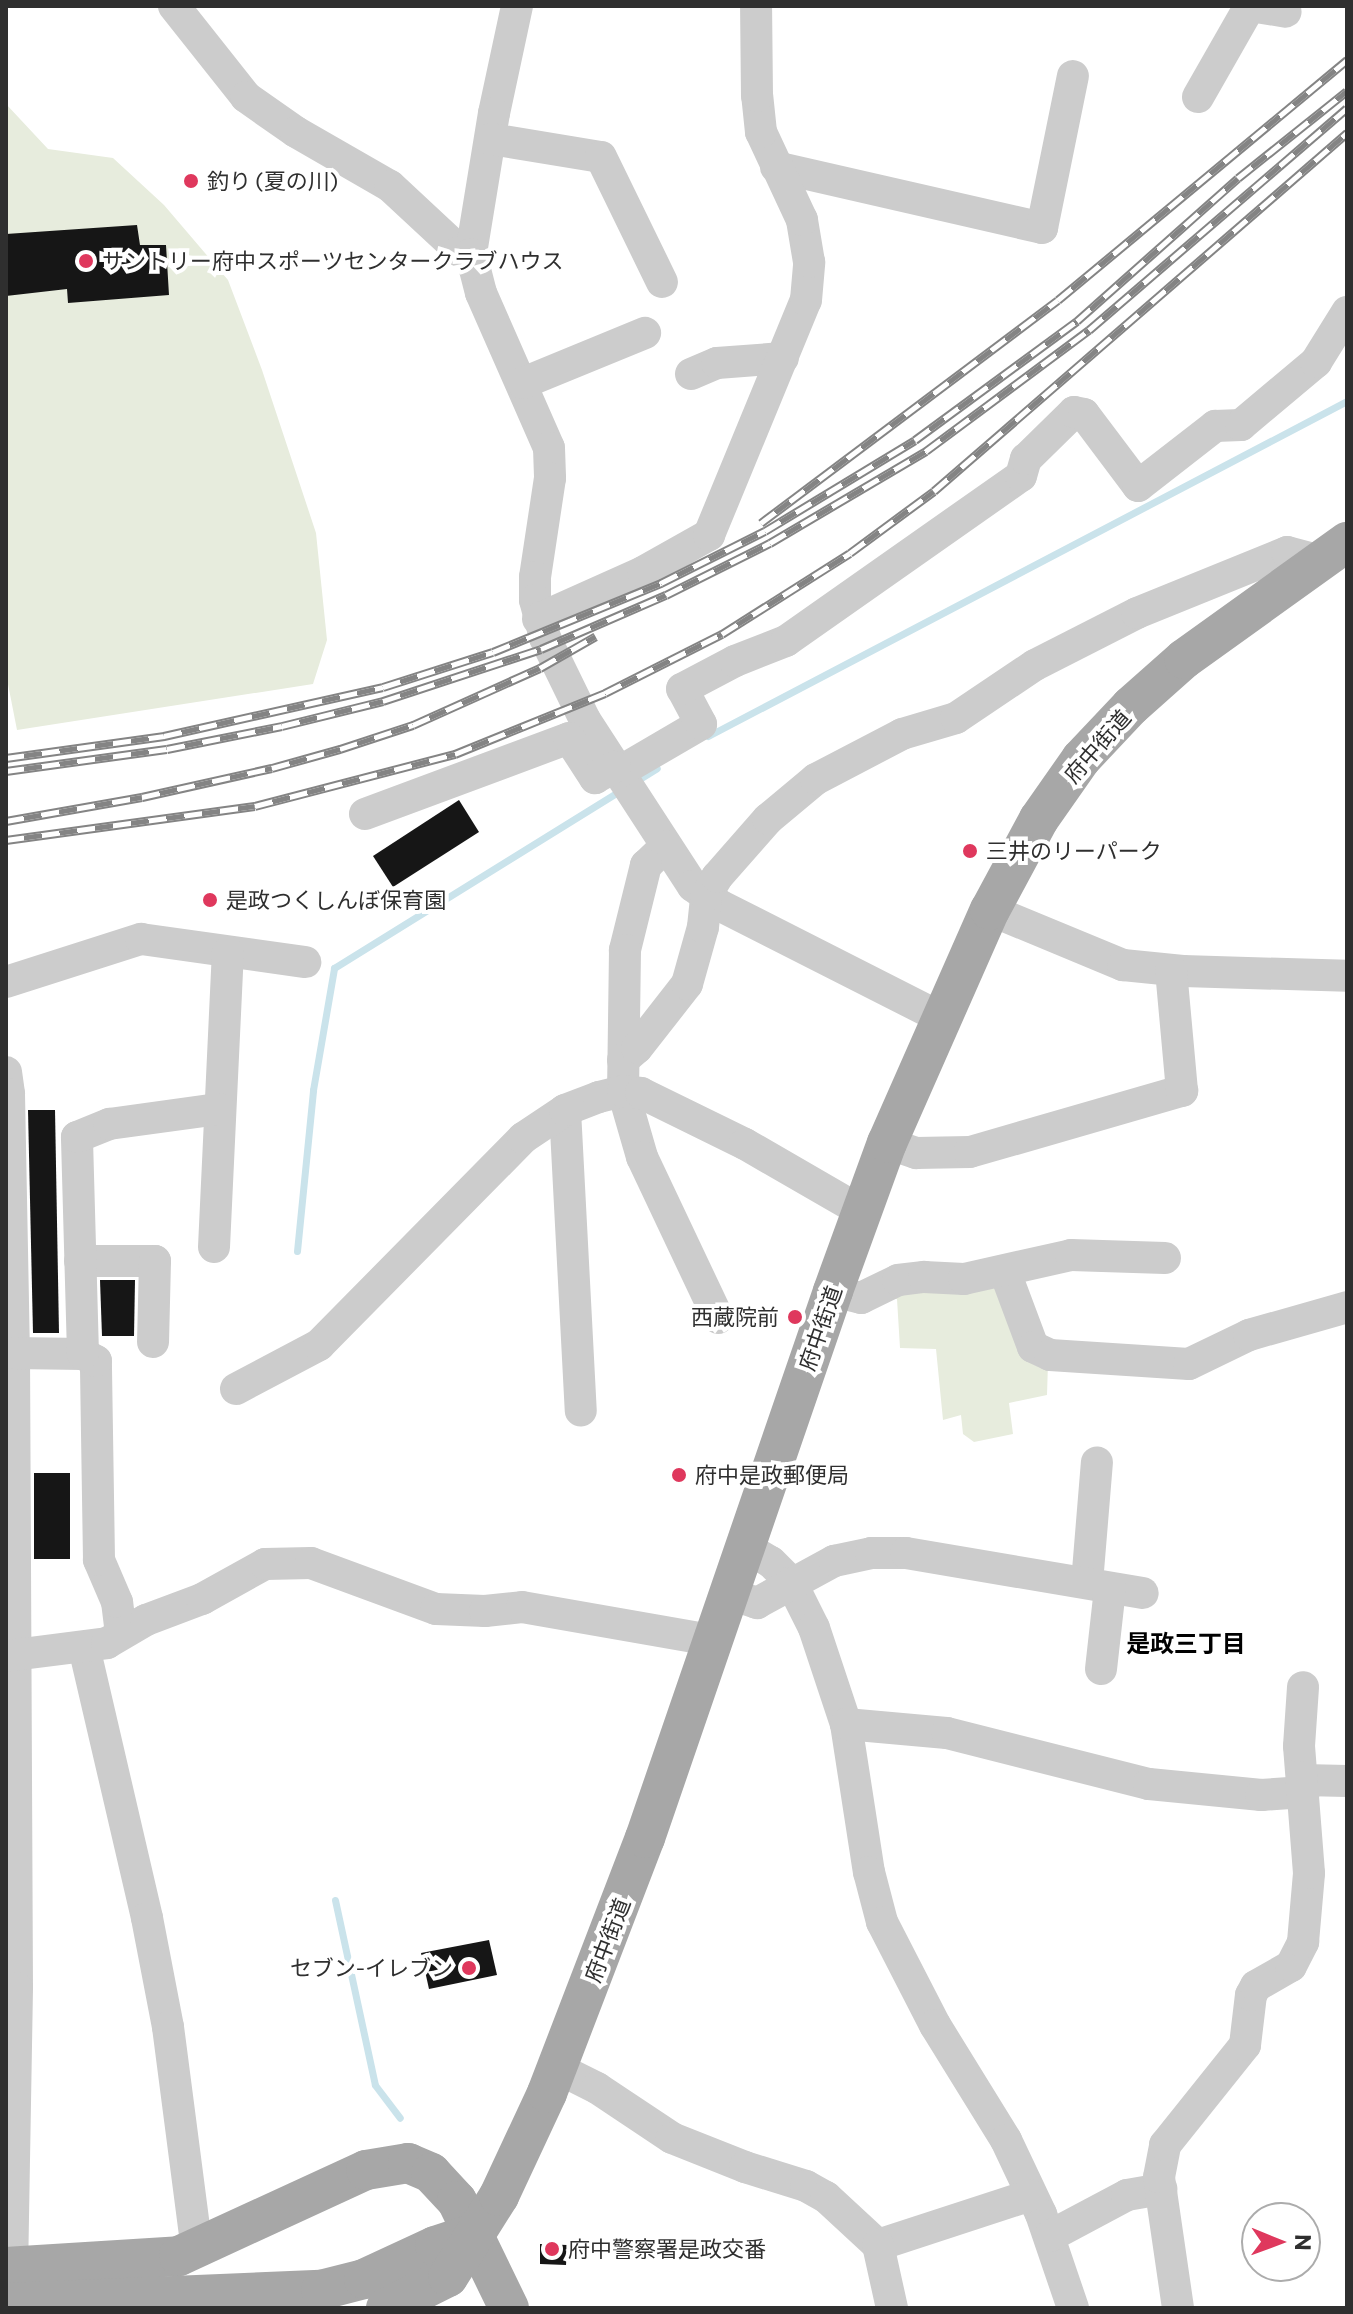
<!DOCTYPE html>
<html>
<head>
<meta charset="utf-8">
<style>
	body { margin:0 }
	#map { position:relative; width:1353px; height:2314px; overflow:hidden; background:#fff; font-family:Commissioner,"Noto Sans JP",sans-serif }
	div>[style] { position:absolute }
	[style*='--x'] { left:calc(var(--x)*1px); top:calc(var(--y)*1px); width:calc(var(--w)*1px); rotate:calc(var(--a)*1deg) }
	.green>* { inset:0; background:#e7ecdd }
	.stream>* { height:7px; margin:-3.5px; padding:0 3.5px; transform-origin:3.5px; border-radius:3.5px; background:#cae3eb }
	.building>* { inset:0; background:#161616 }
	.minor>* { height:32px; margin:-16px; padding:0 16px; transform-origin:16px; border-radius:16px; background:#ccc }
	.major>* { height:40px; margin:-20px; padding:0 20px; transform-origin:20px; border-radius:20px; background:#a7a7a7 }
	.rail>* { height:9px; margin-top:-4.5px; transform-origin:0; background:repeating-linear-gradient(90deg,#fff 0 18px,#848484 0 36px); box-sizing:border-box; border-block:2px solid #848484 }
	.dots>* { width:22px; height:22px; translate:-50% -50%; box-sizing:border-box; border:4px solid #fff; border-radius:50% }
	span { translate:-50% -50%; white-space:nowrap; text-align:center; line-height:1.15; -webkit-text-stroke:8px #fff; paint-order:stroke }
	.poi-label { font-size:22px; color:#2f2f2f }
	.left { translate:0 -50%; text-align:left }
	.right { translate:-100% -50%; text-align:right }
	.street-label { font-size:22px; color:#2f2f2f }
	.neighbourhood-label { font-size:24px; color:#000; font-weight:700 }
	.frame { position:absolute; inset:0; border:8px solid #2f2f2f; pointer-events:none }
	.north { position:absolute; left:1241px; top:2202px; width:80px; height:80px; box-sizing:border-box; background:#fff; border:2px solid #acacac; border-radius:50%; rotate:91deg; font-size:22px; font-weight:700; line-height:32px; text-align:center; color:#2f2f2f }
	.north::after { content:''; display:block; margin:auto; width:28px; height:36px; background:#df385d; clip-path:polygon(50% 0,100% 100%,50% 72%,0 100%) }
</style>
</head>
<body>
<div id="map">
	<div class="green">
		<i style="clip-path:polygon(6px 104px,48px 149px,113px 158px,164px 205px,228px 280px,262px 370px,316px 533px,327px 640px,313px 684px,17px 730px,6px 674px)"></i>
		<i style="clip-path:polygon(1000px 1280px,1048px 1363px,1047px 1395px,1009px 1403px,1013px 1434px,974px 1442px,963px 1434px,961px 1415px,943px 1420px,936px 1349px,900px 1348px,897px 1299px,890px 1299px,896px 1286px)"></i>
	</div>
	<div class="stream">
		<i style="--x:708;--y:736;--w:721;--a:-27.67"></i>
		<i style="--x:633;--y:783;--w:28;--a:-32"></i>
		<i style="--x:297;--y:1251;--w:162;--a:-84.3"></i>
		<i style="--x:313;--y:1090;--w:124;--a:-80.2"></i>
		<i style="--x:334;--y:968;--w:335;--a:-31.8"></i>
		<i style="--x:335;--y:1900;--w:189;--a:77.8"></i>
		<i style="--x:375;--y:2085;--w:41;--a:52.9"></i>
	</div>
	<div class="building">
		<i style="clip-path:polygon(137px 225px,140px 245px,166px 245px,169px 295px,68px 303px,67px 289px,6px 296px,6px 234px)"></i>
		<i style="clip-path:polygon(459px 800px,479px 832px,393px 887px,373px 856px)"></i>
		<i style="clip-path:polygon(28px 1110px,55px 1110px,59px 1333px,33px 1333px)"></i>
		<i style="clip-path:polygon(100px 1280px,135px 1280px,134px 1336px,102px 1336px)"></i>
		<i style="clip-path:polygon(34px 1473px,70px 1473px,70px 1559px,34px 1559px)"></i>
		<i style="clip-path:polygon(489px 1940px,497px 1975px,429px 1989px,421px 1953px)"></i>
		<i style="clip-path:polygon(540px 2244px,567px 2245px,566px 2265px,540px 2264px)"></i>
	</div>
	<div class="minor">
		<i style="--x:174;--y:6;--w:116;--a:51.6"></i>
		<i style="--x:246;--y:97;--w:61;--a:35"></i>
		<i style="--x:296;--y:132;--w:108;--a:29.9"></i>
		<i style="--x:390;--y:186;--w:96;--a:42.9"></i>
		<i style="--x:460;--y:251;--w:11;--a:15"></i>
		<i style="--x:517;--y:6;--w:109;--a:102.1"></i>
		<i style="--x:494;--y:113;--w:143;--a:99.3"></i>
		<i style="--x:471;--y:254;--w:40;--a:75.6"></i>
		<i style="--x:481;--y:293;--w:169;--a:66.3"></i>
		<i style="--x:549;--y:448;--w:30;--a:88"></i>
		<i style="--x:550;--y:478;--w:100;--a:98.6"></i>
		<i style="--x:535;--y:577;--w:23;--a:90"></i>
		<i style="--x:535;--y:600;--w:39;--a:75"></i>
		<i style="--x:545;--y:638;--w:91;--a:64"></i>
		<i style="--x:585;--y:720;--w:198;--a:57"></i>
		<i style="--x:693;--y:886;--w:34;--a:36"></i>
		<i style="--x:721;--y:906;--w:248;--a:26.9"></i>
		<i style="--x:1250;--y:6;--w:36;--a:9"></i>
		<i style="--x:1198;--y:97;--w:105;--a:-60.3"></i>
		<i style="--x:491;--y:139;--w:111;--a:9.3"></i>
		<i style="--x:601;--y:157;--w:139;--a:64"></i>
		<i style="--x:776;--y:167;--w:273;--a:12.9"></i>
		<i style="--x:1042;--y:228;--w:155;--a:-78.5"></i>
		<i style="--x:691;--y:374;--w:28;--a:-23"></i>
		<i style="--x:717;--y:363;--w:66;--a:-4.3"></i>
		<i style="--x:523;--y:383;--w:132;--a:-22.3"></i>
		<i style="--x:538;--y:619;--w:115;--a:-24.1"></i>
		<i style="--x:643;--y:572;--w:76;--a:-29.3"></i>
		<i style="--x:709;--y:535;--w:254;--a:-67.6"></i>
		<i style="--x:806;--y:300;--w:38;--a:-85"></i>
		<i style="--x:809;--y:262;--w:43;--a:-99.5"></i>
		<i style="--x:802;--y:220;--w:97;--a:-115"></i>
		<i style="--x:761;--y:132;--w:36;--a:-96"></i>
		<i style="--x:757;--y:96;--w:90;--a:-90.6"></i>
		<i style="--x:619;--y:772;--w:95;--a:-30.3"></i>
		<i style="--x:701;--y:724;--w:40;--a:-118"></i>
		<i style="--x:682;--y:689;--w:60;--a:-27.8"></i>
		<i style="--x:735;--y:661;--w:55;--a:-21.4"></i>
		<i style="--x:786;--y:641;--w:287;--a:-35.1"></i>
		<i style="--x:1021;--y:476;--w:18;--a:-74"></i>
		<i style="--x:1026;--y:459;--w:67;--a:-44.4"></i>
		<i style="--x:1074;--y:412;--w:10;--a:11"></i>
		<i style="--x:1084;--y:414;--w:90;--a:53.1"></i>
		<i style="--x:1138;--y:486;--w:98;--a:-37.9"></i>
		<i style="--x:1215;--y:426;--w:26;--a:-2"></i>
		<i style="--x:1241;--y:425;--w:98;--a:-40"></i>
		<i style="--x:1316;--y:362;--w:59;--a:-58.2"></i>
		<i style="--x:365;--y:814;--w:218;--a:-20.4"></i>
		<i style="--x:569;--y:738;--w:48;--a:57"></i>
		<i style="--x:595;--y:778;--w:23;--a:-29"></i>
		<i style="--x:666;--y:846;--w:28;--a:136"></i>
		<i style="--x:646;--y:865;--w:88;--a:103.9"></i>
		<i style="--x:625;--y:950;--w:141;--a:90.8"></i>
		<i style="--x:623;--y:1091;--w:69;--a:73.9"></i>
		<i style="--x:642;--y:1157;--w:178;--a:64.7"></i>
		<i style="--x:990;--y:910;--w:144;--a:22.5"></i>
		<i style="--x:1123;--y:965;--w:60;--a:5.7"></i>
		<i style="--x:1183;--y:971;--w:164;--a:1.7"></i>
		<i style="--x:6;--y:982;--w:142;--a:-17.7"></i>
		<i style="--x:141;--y:939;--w:166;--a:8"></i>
		<i style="--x:623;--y:1060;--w:18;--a:-41"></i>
		<i style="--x:637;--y:1048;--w:81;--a:-52"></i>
		<i style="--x:687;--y:984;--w:59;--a:-74.3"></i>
		<i style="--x:703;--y:927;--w:31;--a:-84"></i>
		<i style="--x:706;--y:896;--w:22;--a:-60"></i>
		<i style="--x:717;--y:877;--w:77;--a:-48.7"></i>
		<i style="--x:768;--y:819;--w:62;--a:-39.8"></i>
		<i style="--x:816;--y:779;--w:97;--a:-27.6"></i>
		<i style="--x:902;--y:734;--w:56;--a:-16.5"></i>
		<i style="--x:956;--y:718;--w:95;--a:-33.9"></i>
		<i style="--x:1035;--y:665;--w:114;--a:-27"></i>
		<i style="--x:1137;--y:613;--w:162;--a:-22.1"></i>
		<i style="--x:1287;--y:552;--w:35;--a:15"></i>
		<i style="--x:6;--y:1072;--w:22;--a:82"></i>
		<i style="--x:9;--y:1094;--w:259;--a:88.9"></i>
		<i style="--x:14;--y:1353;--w:635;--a:89.73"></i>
		<i style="--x:17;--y:1988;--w:279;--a:91"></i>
		<i style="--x:565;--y:1110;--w:301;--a:87"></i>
		<i style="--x:887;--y:1143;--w:31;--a:19"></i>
		<i style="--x:916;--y:1153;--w:54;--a:-1.1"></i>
		<i style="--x:970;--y:1152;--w:221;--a:-16.1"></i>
		<i style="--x:1182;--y:1091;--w:121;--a:-95.2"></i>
		<i style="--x:214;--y:1247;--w:295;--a:-87.3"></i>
		<i style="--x:80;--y:1261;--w:75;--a:0"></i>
		<i style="--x:155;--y:1261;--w:81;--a:91.4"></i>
		<i style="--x:1005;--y:1272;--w:80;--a:69.5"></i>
		<i style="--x:1033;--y:1347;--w:19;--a:25"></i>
		<i style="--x:1050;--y:1355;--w:139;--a:3.7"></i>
		<i style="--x:1189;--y:1364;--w:67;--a:-25.8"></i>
		<i style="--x:1249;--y:1335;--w:102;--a:-15.9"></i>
		<i style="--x:833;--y:1291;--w:29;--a:14"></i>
		<i style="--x:861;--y:1298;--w:41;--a:-25.9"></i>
		<i style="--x:898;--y:1280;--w:26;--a:-7"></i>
		<i style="--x:924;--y:1277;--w:40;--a:2.9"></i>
		<i style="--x:964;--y:1279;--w:110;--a:-12.6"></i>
		<i style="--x:1071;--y:1255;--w:94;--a:1.8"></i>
		<i style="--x:14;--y:1353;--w:69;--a:0.8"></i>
		<i style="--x:236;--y:1389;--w:94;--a:-27.9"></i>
		<i style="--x:319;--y:1345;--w:291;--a:-45.4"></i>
		<i style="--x:523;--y:1138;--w:50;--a:-33.7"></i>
		<i style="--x:565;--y:1110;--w:36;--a:-21"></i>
		<i style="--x:599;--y:1097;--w:25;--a:-14"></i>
		<i style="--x:623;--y:1091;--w:18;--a:6"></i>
		<i style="--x:641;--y:1093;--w:116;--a:26.1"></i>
		<i style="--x:745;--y:1144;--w:134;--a:30"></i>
		<i style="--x:744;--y:1546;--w:31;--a:31"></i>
		<i style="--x:771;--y:1562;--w:28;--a:45"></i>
		<i style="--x:791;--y:1582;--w:51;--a:63.4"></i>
		<i style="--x:814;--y:1628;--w:101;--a:71.6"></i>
		<i style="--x:846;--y:1724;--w:150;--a:81.2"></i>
		<i style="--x:869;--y:1872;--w:52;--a:75.4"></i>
		<i style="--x:882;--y:1922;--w:116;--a:62.8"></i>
		<i style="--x:935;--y:2025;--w:135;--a:58.3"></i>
		<i style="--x:1006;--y:2140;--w:82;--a:64.7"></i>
		<i style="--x:1041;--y:2214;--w:99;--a:71.2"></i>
		<i style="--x:1087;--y:1583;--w:121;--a:-85.3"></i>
		<i style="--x:728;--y:1593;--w:31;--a:19"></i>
		<i style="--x:757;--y:1603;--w:88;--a:-28.6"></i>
		<i style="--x:834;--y:1561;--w:38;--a:-12"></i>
		<i style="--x:871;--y:1553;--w:35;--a:0"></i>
		<i style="--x:906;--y:1553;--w:240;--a:9.6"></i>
		<i style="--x:121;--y:1634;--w:32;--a:-97"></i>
		<i style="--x:117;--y:1602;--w:46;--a:-113.2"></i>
		<i style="--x:99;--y:1560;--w:199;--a:-90.9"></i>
		<i style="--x:96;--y:1361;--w:15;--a:-152"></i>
		<i style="--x:83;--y:1354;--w:217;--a:-91.6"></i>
		<i style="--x:77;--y:1137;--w:35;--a:-22"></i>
		<i style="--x:109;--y:1124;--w:111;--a:-7.8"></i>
		<i style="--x:84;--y:1647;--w:278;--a:76.9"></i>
		<i style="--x:147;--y:1918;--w:111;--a:79.1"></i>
		<i style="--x:168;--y:2027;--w:224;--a:82.6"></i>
		<i style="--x:6;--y:1656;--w:102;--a:-7.3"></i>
		<i style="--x:107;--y:1643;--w:45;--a:-30.5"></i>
		<i style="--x:146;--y:1620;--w:60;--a:-20.6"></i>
		<i style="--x:202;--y:1599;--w:72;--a:-29.1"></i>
		<i style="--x:265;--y:1564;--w:46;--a:-1.2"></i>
		<i style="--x:311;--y:1563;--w:133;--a:20.2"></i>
		<i style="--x:436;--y:1609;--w:49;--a:2.3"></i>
		<i style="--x:485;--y:1611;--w:37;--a:-6"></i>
		<i style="--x:522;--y:1607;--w:193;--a:9.9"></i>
		<i style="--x:1101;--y:1669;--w:81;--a:-83.6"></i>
		<i style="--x:846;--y:1724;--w:101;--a:5.1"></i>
		<i style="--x:947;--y:1733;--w:208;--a:14.2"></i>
		<i style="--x:1149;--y:1784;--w:113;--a:5.6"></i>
		<i style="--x:1261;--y:1795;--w:43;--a:-4"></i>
		<i style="--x:1303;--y:1780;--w:44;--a:1.3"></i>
		<i style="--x:557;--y:2068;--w:45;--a:26.6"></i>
		<i style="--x:597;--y:2088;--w:90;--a:33.7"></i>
		<i style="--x:672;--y:2138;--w:79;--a:21.7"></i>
		<i style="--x:745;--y:2167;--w:64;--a:17.3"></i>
		<i style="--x:806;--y:2186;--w:23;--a:29"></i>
		<i style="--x:826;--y:2197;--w:71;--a:42.7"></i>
		<i style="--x:878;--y:2245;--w:161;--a:-18.1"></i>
		<i style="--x:1050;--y:2236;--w:87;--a:-28"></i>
		<i style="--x:1127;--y:2195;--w:35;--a:-10"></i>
		<i style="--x:878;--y:2245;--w:65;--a:77.5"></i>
		<i style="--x:1178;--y:2308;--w:132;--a:-98.3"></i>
		<i style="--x:1159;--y:2177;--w:33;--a:-79"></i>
		<i style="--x:1165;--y:2145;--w:128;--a:-51.3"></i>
		<i style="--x:1245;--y:2045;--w:50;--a:-83.2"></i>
		<i style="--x:1251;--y:1995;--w:10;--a:-61"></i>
		<i style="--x:1256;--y:1986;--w:40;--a:-29.7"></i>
		<i style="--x:1291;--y:1966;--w:27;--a:-63"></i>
		<i style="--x:1303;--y:1942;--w:69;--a:-85"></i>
		<i style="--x:1309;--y:1873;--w:127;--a:-94.5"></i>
		<i style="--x:1299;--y:1746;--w:59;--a:-86.1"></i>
	</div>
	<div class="major">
		<i style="--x:6;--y:2267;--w:173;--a:-3.6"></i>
		<i style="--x:179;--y:2256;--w:206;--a:-24.7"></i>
		<i style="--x:366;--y:2170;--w:43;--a:-9.5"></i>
		<i style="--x:408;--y:2163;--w:25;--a:23"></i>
		<i style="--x:431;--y:2173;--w:38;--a:47"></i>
		<i style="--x:457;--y:2201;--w:119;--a:64.1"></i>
		<i style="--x:6;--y:2303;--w:315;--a:-2.4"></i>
		<i style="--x:321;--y:2290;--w:44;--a:-14.3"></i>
		<i style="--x:364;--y:2279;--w:78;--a:-24.9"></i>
		<i style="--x:435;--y:2246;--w:40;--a:-18"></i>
		<i style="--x:386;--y:2308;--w:69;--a:-26.6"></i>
		<i style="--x:448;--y:2277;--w:96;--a:-57.8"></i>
		<i style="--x:499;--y:2196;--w:114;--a:-65"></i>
		<i style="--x:547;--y:2093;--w:273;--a:-69"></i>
		<i style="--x:645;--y:1838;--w:578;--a:-71.03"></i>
		<i style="--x:833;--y:1291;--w:158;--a:-70"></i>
		<i style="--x:887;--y:1143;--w:255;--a:-66.2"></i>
		<i style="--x:990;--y:910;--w:103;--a:-61.7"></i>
		<i style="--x:1039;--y:819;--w:73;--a:-55"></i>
		<i style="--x:1081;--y:759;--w:73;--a:-46.7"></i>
		<i style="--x:1131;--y:706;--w:71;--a:-41.6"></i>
		<i style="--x:1184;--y:659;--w:201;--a:-35.7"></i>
	</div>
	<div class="rail">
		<i style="--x:761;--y:523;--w:371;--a:-36.9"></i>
		<i style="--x:1058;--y:300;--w:376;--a:-39.7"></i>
		<i style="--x:6;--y:758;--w:160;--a:-7.9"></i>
		<i style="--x:164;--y:736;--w:224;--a:-12.6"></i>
		<i style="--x:383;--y:687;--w:115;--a:-17.7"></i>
		<i style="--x:493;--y:652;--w:182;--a:-22.3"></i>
		<i style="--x:661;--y:583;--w:116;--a:-26.6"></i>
		<i style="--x:765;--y:531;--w:175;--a:-31.2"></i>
		<i style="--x:915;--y:440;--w:201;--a:-36.3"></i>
		<i style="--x:1077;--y:321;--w:215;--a:-41.6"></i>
		<i style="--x:1238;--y:178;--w:139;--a:-38.6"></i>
		<i style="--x:6;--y:771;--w:162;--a:-7.8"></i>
		<i style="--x:167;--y:749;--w:117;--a:-11.3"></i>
		<i style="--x:282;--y:726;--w:104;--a:-13.9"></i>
		<i style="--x:383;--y:701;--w:166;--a:-18.2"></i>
		<i style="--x:541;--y:649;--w:136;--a:-23.4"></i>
		<i style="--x:666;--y:595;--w:116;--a:-26.6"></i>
		<i style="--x:770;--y:543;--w:181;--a:-30.5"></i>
		<i style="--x:926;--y:451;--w:203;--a:-36.6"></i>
		<i style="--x:1089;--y:330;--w:340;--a:-40.7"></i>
		<i style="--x:6;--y:821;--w:138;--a:-10"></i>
		<i style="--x:142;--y:797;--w:133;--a:-12.6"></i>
		<i style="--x:272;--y:768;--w:71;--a:-15.6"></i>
		<i style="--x:340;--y:749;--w:77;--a:-18.2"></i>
		<i style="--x:413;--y:725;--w:139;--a:-24.2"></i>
		<i style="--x:540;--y:668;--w:64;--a:-29.7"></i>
		<i style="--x:6;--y:840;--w:251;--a:-7.8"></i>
		<i style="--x:255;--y:806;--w:207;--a:-14.6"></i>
		<i style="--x:455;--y:754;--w:162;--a:-22.1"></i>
		<i style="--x:605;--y:693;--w:131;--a:-26.8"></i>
		<i style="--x:722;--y:634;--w:151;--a:-32.3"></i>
		<i style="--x:850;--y:553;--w:104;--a:-36.4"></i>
		<i style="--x:934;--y:491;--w:547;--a:-40.92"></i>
	</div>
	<div class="dots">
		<i style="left:191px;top:181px;background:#df385d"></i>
		<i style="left:86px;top:261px;background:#df385d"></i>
		<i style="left:970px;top:851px;background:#df385d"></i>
		<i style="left:210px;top:900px;background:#df385d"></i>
		<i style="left:795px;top:1317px;background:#df385d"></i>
		<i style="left:679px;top:1475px;background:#df385d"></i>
		<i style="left:469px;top:1968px;background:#df385d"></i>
		<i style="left:552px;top:2249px;background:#df385d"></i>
	</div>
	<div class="poi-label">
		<span class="left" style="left:207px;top:181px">釣り (夏の川)</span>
		<span class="left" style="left:102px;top:261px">サントリー府中スポーツセンタークラブハウス</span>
		<span class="left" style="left:986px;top:851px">三井のリーパーク</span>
		<span class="left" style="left:226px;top:900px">是政つくしんぼ保育園</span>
		<span class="right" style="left:779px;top:1317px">西蔵院前</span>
		<span class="left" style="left:695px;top:1475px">府中是政郵便局</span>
		<span class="right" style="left:453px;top:1968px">セブン-イレブン</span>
		<span class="left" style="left:568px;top:2249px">府中警察署是政交番</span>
	</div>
	<div class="street-label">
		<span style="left:1097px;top:746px;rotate:-49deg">府中街道</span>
		<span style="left:820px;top:1328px;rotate:-71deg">府中街道</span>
		<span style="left:607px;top:1940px;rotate:-69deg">府中街道</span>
	</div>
	<div class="neighbourhood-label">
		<span style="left:1186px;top:1643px">是政三丁目</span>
	</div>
	<div class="frame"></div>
	<div class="north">N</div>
</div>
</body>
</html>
